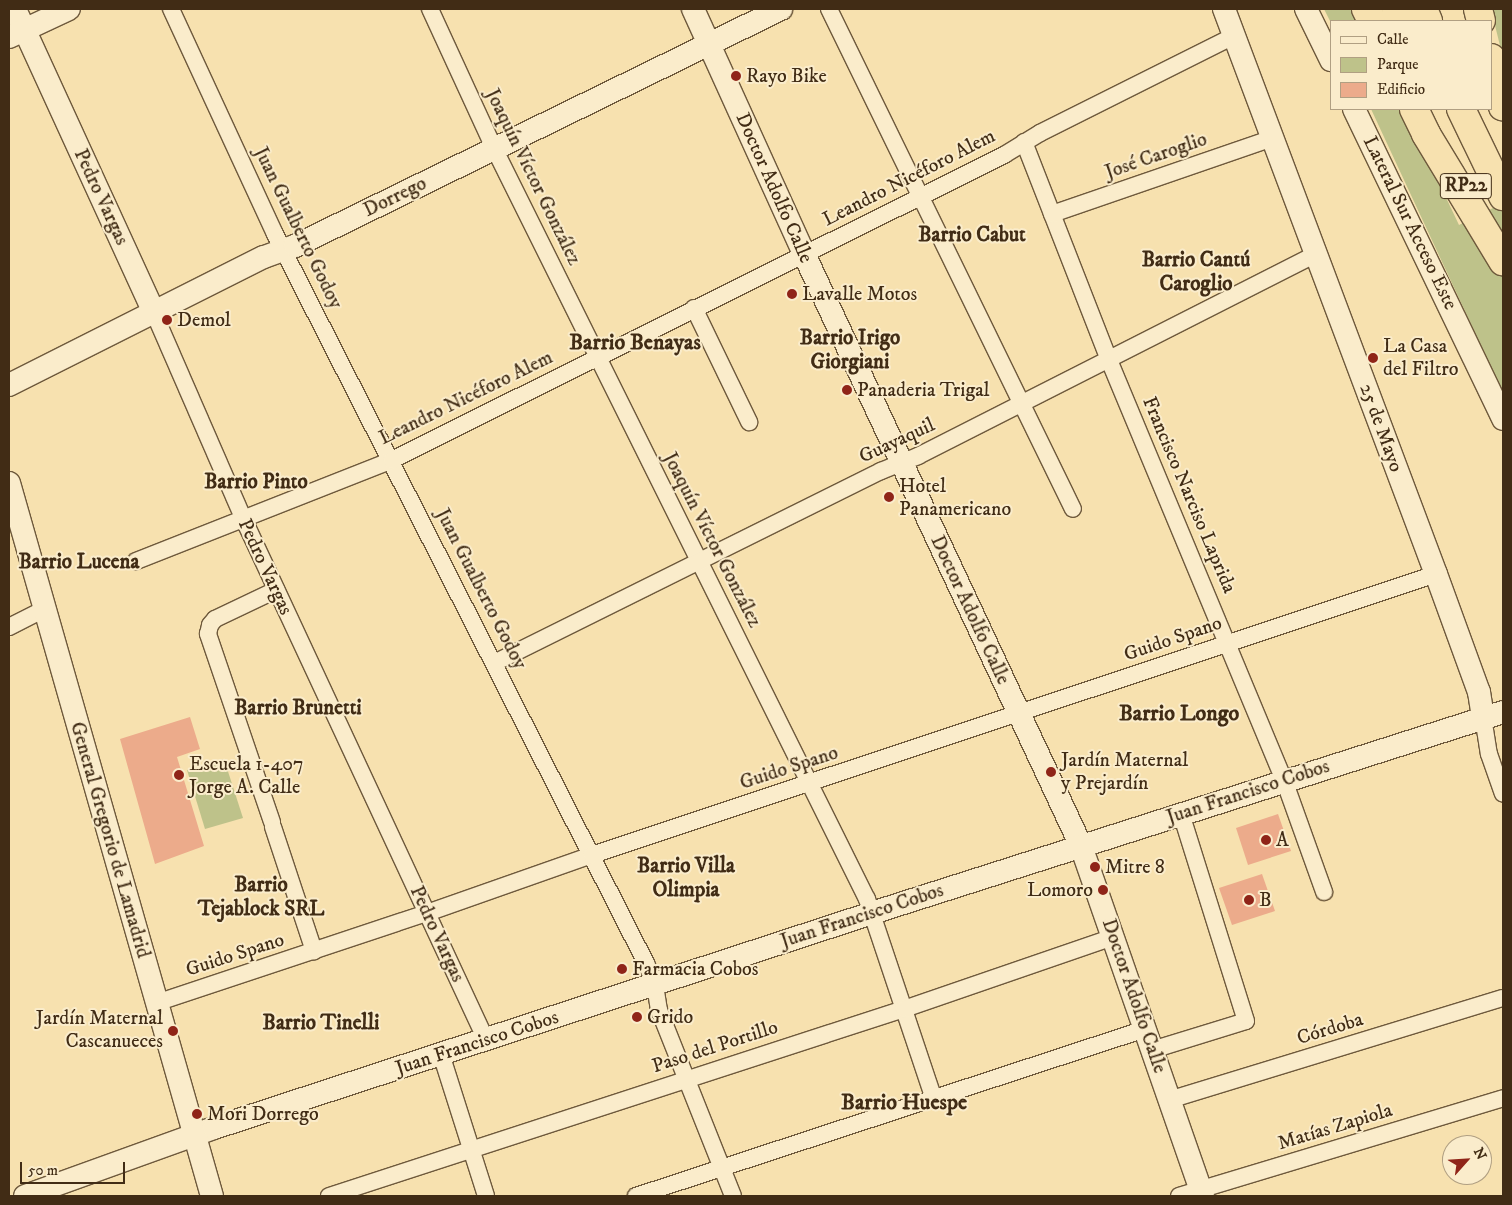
<!DOCTYPE html>
<html>
<head>
<meta charset="utf-8">
<style>
	body { margin:0 }
	#map { position:relative; width:1512px; height:1205px; overflow:hidden; background:#f7e1af; font-family:"IM FELL DW Pica",serif }
	div>[style] { position:absolute }
	[style*='--x'] { left:calc(var(--x)*1px); top:calc(var(--y)*1px); width:calc(var(--w)*1px); rotate:calc(var(--a)*1deg) }
	.green>* { inset:0; background:#bec28a }
	.building>* { inset:0; background:#ecab8b }
	.roads { filter:drop-shadow(1px 0 #6e593c) drop-shadow(-1px 0 #6e593c) drop-shadow(0 1px #6e593c) drop-shadow(0 -1px #6e593c) }
	.street>* { height:16px; margin:-8px; padding:0 8px; transform-origin:8px; border-radius:8px; background:#faeccb }
	.secondary>* { height:22px; margin:-11px; padding:0 11px; transform-origin:11px; border-radius:11px; background:#faeccb }
	.highway>* { height:28px; margin:-14px; padding:0 14px; transform-origin:14px; border-radius:14px; background:#f7e1af }
	.dots>* { width:14px; height:14px; translate:-50% -50%; box-sizing:border-box; border:2px solid #faeccb; border-radius:50% }
	span { translate:-50% -50%; white-space:nowrap; text-align:center; line-height:1.15; -webkit-text-stroke:4px #faeccb; paint-order:stroke }
	.shield-label span { padding:1px 4px; background:#faeccb; border:1px solid; border-radius:4px; -webkit-text-stroke-width:0 }
	.shield-label { font-size:19px; color:#412c15; font-weight:700 }
	.poi-label { font-size:20px; color:#412c15 }
	.left { translate:0 -50%; text-align:left }
	.right { translate:-100% -50%; text-align:right }
	.street-label { font-size:20px; color:#412c15 }
	.neighbourhood-label { font-size:21px; color:#412c15; font-weight:700 }
	.quarter-label { font-size:22px; color:#412c15; font-weight:700 }
	.frame { position:absolute; inset:0; border:10px solid #412c15; pointer-events:none }
	.legend { position:absolute; left:1330px; top:20px; width:162px; height:90px; box-sizing:border-box; background:#faeccb; border:1px solid #b09f82; margin:0; padding:6px 9px; list-style:none; font-size:15px; color:#412c15 }
	.legend li { display:flex; align-items:center; gap:10px; height:25px }
	.legend b { width:25px; border:1px solid #b09f82 }
	.north { position:absolute; left:1442px; top:1135px; width:50px; height:50px; box-sizing:border-box; background:#faeccb; border:1px solid #b09f82; border-radius:50%; rotate:64deg; font-size:14px; font-weight:700; line-height:20px; text-align:center; color:#412c15 }
	.north::after { content:''; display:block; margin:auto; width:18px; height:22px; background:#8f2418; clip-path:polygon(50% 0,100% 100%,50% 72%,0 100%) }
	.scale { position:absolute; left:20px; top:1162px; width:105px; height:22px; box-sizing:border-box; border:2px solid #412c15; border-top:0; padding-left:6px; font-size:15px; line-height:18px; white-space:nowrap; color:#412c15; -webkit-text-stroke:4px #faeccb; paint-order:stroke }
</style>
</head>
<body>
<div id="map">
	<div class="green">
		<i style="clip-path:polygon(1324px 9px,1357px 9px,1363px 21px,1331px 23px)"></i>
		<i style="clip-path:polygon(1491px 9px,1503px 9px,1503px 58px)"></i>
		<i style="clip-path:polygon(1371px 109px,1404px 109px,1459px 225px,1503px 203px,1503px 393px)"></i>
		<i style="clip-path:polygon(224px 759px,243px 818px,205px 829px,187px 770px)"></i>
	</div>
	<div class="building">
		<i style="clip-path:polygon(190px 717px,200px 749px,177px 757px,204px 846px,155px 864px,120px 739px)"></i>
		<i style="clip-path:polygon(1278px 814px,1291px 851px,1248px 865px,1236px 828px)"></i>
		<i style="clip-path:polygon(1262px 874px,1275px 911px,1232px 925px,1219px 888px)"></i>
	</div>
	<div class="roads">
		<div class="street">
			<i style="--x:171;--y:9;--w:248;--a:65.2"></i>
			<i style="--x:275;--y:234;--w:818;--a:63.03"></i>
			<i style="--x:646;--y:963;--w:24;--a:68"></i>
			<i style="--x:655;--y:985;--w:25;--a:81"></i>
			<i style="--x:659;--y:1010;--w:200;--a:68.3"></i>
			<i style="--x:430;--y:9;--w:153;--a:65.3"></i>
			<i style="--x:494;--y:148;--w:839;--a:63.59"></i>
			<i style="--x:867;--y:899;--w:211;--a:71.5"></i>
			<i style="--x:829;--y:9;--w:556;--a:63.99"></i>
			<i style="--x:1024;--y:142;--w:234;--a:68.7"></i>
			<i style="--x:1109;--y:360;--w:455;--a:67.4"></i>
			<i style="--x:1284;--y:780;--w:119;--a:70.3"></i>
			<i style="--x:1052;--y:214;--w:234;--a:-19"></i>
			<i style="--x:694;--y:308;--w:127;--a:64.2"></i>
			<i style="--x:154;--y:313;--w:226;--a:66.5"></i>
			<i style="--x:244;--y:520;--w:574;--a:65.04"></i>
			<i style="--x:136;--y:561;--w:275;--a:-21.5"></i>
			<i style="--x:392;--y:460;--w:684;--a:-26.49"></i>
			<i style="--x:1004;--y:155;--w:42;--a:-31.4"></i>
			<i style="--x:1040;--y:133;--w:217;--a:-26.6"></i>
			<i style="--x:9;--y:627;--w:39;--a:-27"></i>
			<i style="--x:494;--y:663;--w:432;--a:-26.4"></i>
			<i style="--x:881;--y:471;--w:40;--a:-22"></i>
			<i style="--x:918;--y:456;--w:447;--a:-26.9"></i>
			<i style="--x:1483;--y:717;--w:37;--a:81"></i>
			<i style="--x:1489;--y:754;--w:42;--a:70.7"></i>
			<i style="--x:272;--y:822;--w:199;--a:-108.8"></i>
			<i style="--x:208;--y:634;--w:9;--a:-77"></i>
			<i style="--x:210;--y:625;--w:8;--a:-50"></i>
			<i style="--x:215;--y:619;--w:68;--a:-25.4"></i>
			<i style="--x:273;--y:827;--w:131;--a:71.7"></i>
			<i style="--x:156;--y:1003;--w:286;--a:-18.4"></i>
			<i style="--x:427;--y:913;--w:175;--a:-19.4"></i>
			<i style="--x:592;--y:855;--w:890;--a:-18.41"></i>
			<i style="--x:1152;--y:1050;--w:98;--a:-17.1"></i>
			<i style="--x:1246;--y:1021;--w:218;--a:-107.4"></i>
			<i style="--x:441;--y:1054;--w:149;--a:72.4"></i>
			<i style="--x:1169;--y:1100;--w:349;--a:-17"></i>
			<i style="--x:329;--y:1196;--w:605;--a:-18.02"></i>
			<i style="--x:904;--y:1009;--w:221;--a:-19"></i>
			<i style="--x:636;--y:1196;--w:536;--a:-18.16"></i>
			<i style="--x:1179;--y:1196;--w:338;--a:-16.8"></i>
		</div>
		<div class="secondary">
			<i style="--x:15;--y:9;--w:334;--a:65.4"></i>
			<i style="--x:693;--y:9;--w:269;--a:65.6"></i>
			<i style="--x:804;--y:254;--w:654;--a:64.92"></i>
			<i style="--x:1081;--y:846;--w:371;--a:70.8"></i>
			<i style="--x:1224;--y:9;--w:603;--a:69.43"></i>
			<i style="--x:1436;--y:574;--w:126;--a:70"></i>
			<i style="--x:1479;--y:692;--w:25;--a:81"></i>
			<i style="--x:1306;--y:9;--w:57;--a:63.9"></i>
			<i style="--x:9;--y:37;--w:66;--a:-25"></i>
			<i style="--x:1354;--y:109;--w:344;--a:64.3"></i>
			<i style="--x:9;--y:385;--w:285;--a:-26.7"></i>
			<i style="--x:264;--y:257;--w:33;--a:-20"></i>
			<i style="--x:295;--y:246;--w:541;--a:-26"></i>
			<i style="--x:9;--y:483;--w:741;--a:74.11"></i>
			<i style="--x:25;--y:1196;--w:201;--a:-19.8"></i>
			<i style="--x:214;--y:1128;--w:692;--a:-18.09"></i>
			<i style="--x:872;--y:913;--w:662;--a:-17.67"></i>
		</div>
		<div class="highway">
			<i style="--x:1366;--y:9;--w:13;--a:63"></i>
			<i style="--x:1396;--y:9;--w:13;--a:72"></i>
			<i style="--x:1423;--y:9;--w:13;--a:67"></i>
			<i style="--x:1478;--y:9;--w:12;--a:76"></i>
			<i style="--x:1491;--y:58;--w:50;--a:76.2"></i>
			<i style="--x:1414;--y:109;--w:28;--a:64"></i>
			<i style="--x:1426;--y:134;--w:149;--a:58.8"></i>
			<i style="--x:1461;--y:109;--w:97;--a:64.2"></i>
		</div>
	</div>
	<div class="dots">
		<i style="left:736px;top:76px;background:#8f2418"></i>
		<i style="left:792px;top:294px;background:#8f2418"></i>
		<i style="left:167px;top:320px;background:#8f2418"></i>
		<i style="left:1373px;top:358px;background:#8f2418"></i>
		<i style="left:847px;top:390px;background:#8f2418"></i>
		<i style="left:889px;top:497px;background:#8f2418"></i>
		<i style="left:1051px;top:772px;background:#8f2418"></i>
		<i style="left:179px;top:775px;background:#8f2418"></i>
		<i style="left:1266px;top:840px;background:#8f2418"></i>
		<i style="left:1095px;top:867px;background:#8f2418"></i>
		<i style="left:1103px;top:890px;background:#8f2418"></i>
		<i style="left:1249px;top:900px;background:#8f2418"></i>
		<i style="left:622px;top:969px;background:#8f2418"></i>
		<i style="left:637px;top:1017px;background:#8f2418"></i>
		<i style="left:173px;top:1031px;background:#8f2418"></i>
		<i style="left:197px;top:1114px;background:#8f2418"></i>
	</div>
	<div class="shield-label">
		<span style="left:1466px;top:186px">RP22</span>
	</div>
	<div class="poi-label">
		<span class="left" style="left:746px;top:76px">Rayo Bike</span>
		<span class="left" style="left:802px;top:294px">Lavalle Motos</span>
		<span class="left" style="left:177px;top:320px">Demol</span>
		<span class="left" style="left:1383px;top:358px">La Casa<br>del Filtro</span>
		<span class="left" style="left:857px;top:390px">Panaderia Trigal</span>
		<span class="left" style="left:899px;top:498px">Hotel<br>Panamericano</span>
		<span class="left" style="left:1061px;top:772px">Jardín Maternal<br>y Prejardín</span>
		<span class="left" style="left:189px;top:776px">Escuela 1-407<br>Jorge A. Calle</span>
		<span class="left" style="left:1276px;top:840px">A</span>
		<span class="left" style="left:1105px;top:867px">Mitre 8</span>
		<span class="right" style="left:1093px;top:890px">Lomoro</span>
		<span class="left" style="left:1259px;top:900px">B</span>
		<span class="left" style="left:632px;top:969px">Farmacia Cobos</span>
		<span class="left" style="left:647px;top:1017px">Grido</span>
		<span class="right" style="left:163px;top:1030px">Jardín Maternal<br>Cascanueces</span>
		<span class="left" style="left:207px;top:1114px">Mori Dorrego</span>
	</div>
	<div class="street-label">
		<span style="left:1156px;top:156px;rotate:-19deg">José Caroglio</span>
		<span style="left:533px;top:177px;rotate:64deg">Joaquín Víctor González</span>
		<span style="left:909px;top:178px;rotate:-27deg">Leandro Nicéforo Alem</span>
		<span style="left:774px;top:188px;rotate:66deg">Doctor Adolfo Calle</span>
		<span style="left:101px;top:197px;rotate:65deg">Pedro Vargas</span>
		<span style="left:395px;top:197px;rotate:-26deg">Dorrego</span>
		<span style="left:1410px;top:223px;rotate:64deg">Lateral Sur Acceso Este</span>
		<span style="left:298px;top:228px;rotate:64deg">Juan Gualberto Godoy</span>
		<span style="left:466px;top:398px;rotate:-26deg">Leandro Nicéforo Alem</span>
		<span style="left:1381px;top:428px;rotate:70deg">25 de Mayo</span>
		<span style="left:897px;top:441px;rotate:-25deg">Guayaquil</span>
		<span style="left:1189px;top:495px;rotate:67deg">Francisco Narciso Laprida</span>
		<span style="left:712px;top:540px;rotate:63deg">Joaquín Víctor González</span>
		<span style="left:265px;top:567px;rotate:65deg">Pedro Vargas</span>
		<span style="left:481px;top:589px;rotate:63deg">Juan Gualberto Godoy</span>
		<span style="left:970px;top:610px;rotate:65deg">Doctor Adolfo Calle</span>
		<span style="left:1173px;top:639px;rotate:-19deg">Guido Spano</span>
		<span style="left:789px;top:768px;rotate:-18deg">Guido Spano</span>
		<span style="left:1248px;top:792px;rotate:-18deg">Juan Francisco Cobos</span>
		<span style="left:110px;top:840px;rotate:74deg">General Gregorio de Lamadrid</span>
		<span style="left:862px;top:916px;rotate:-18deg">Juan Francisco Cobos</span>
		<span style="left:437px;top:934px;rotate:65deg">Pedro Vargas</span>
		<span style="left:235px;top:955px;rotate:-18deg">Guido Spano</span>
		<span style="left:1134px;top:996px;rotate:71deg">Doctor Adolfo Calle</span>
		<span style="left:1330px;top:1029px;rotate:-17deg">Córdoba</span>
		<span style="left:477px;top:1043px;rotate:-18deg">Juan Francisco Cobos</span>
		<span style="left:715px;top:1047px;rotate:-18deg">Paso del Portillo</span>
		<span style="left:1335px;top:1127px;rotate:-17deg">Matías Zapiola</span>
	</div>
	<div class="neighbourhood-label">
		<span style="left:972px;top:235px">Barrio Cabut</span>
		<span style="left:1196px;top:272px">Barrio Cantú<br>Caroglio</span>
		<span style="left:850px;top:350px">Barrio Irigo<br>Giorgiani</span>
		<span style="left:256px;top:482px">Barrio Pinto</span>
		<span style="left:79px;top:562px">Barrio Lucena</span>
		<span style="left:298px;top:708px">Barrio Brunetti</span>
		<span style="left:686px;top:878px">Barrio Villa<br>Olimpia</span>
		<span style="left:261px;top:897px">Barrio<br>Tejablock SRL</span>
		<span style="left:321px;top:1023px">Barrio Tinelli</span>
	</div>
	<div class="quarter-label">
		<span style="left:635px;top:343px">Barrio Benayas</span>
		<span style="left:1179px;top:714px">Barrio Longo</span>
		<span style="left:904px;top:1103px">Barrio Huespe</span>
	</div>
	<div class="frame"></div>
	<ul class="legend">
	<li><b style="height:6px;background:#faeccb"></b>Calle</li>
	<li><b style="height:14px;background:#bec28a"></b>Parque</li>
	<li><b style="height:14px;background:#ecab8b"></b>Edificio</li>
	</ul>
	<div class="north">N</div>
	<div class="scale">50 m</div>
</div>
</body>
</html>
